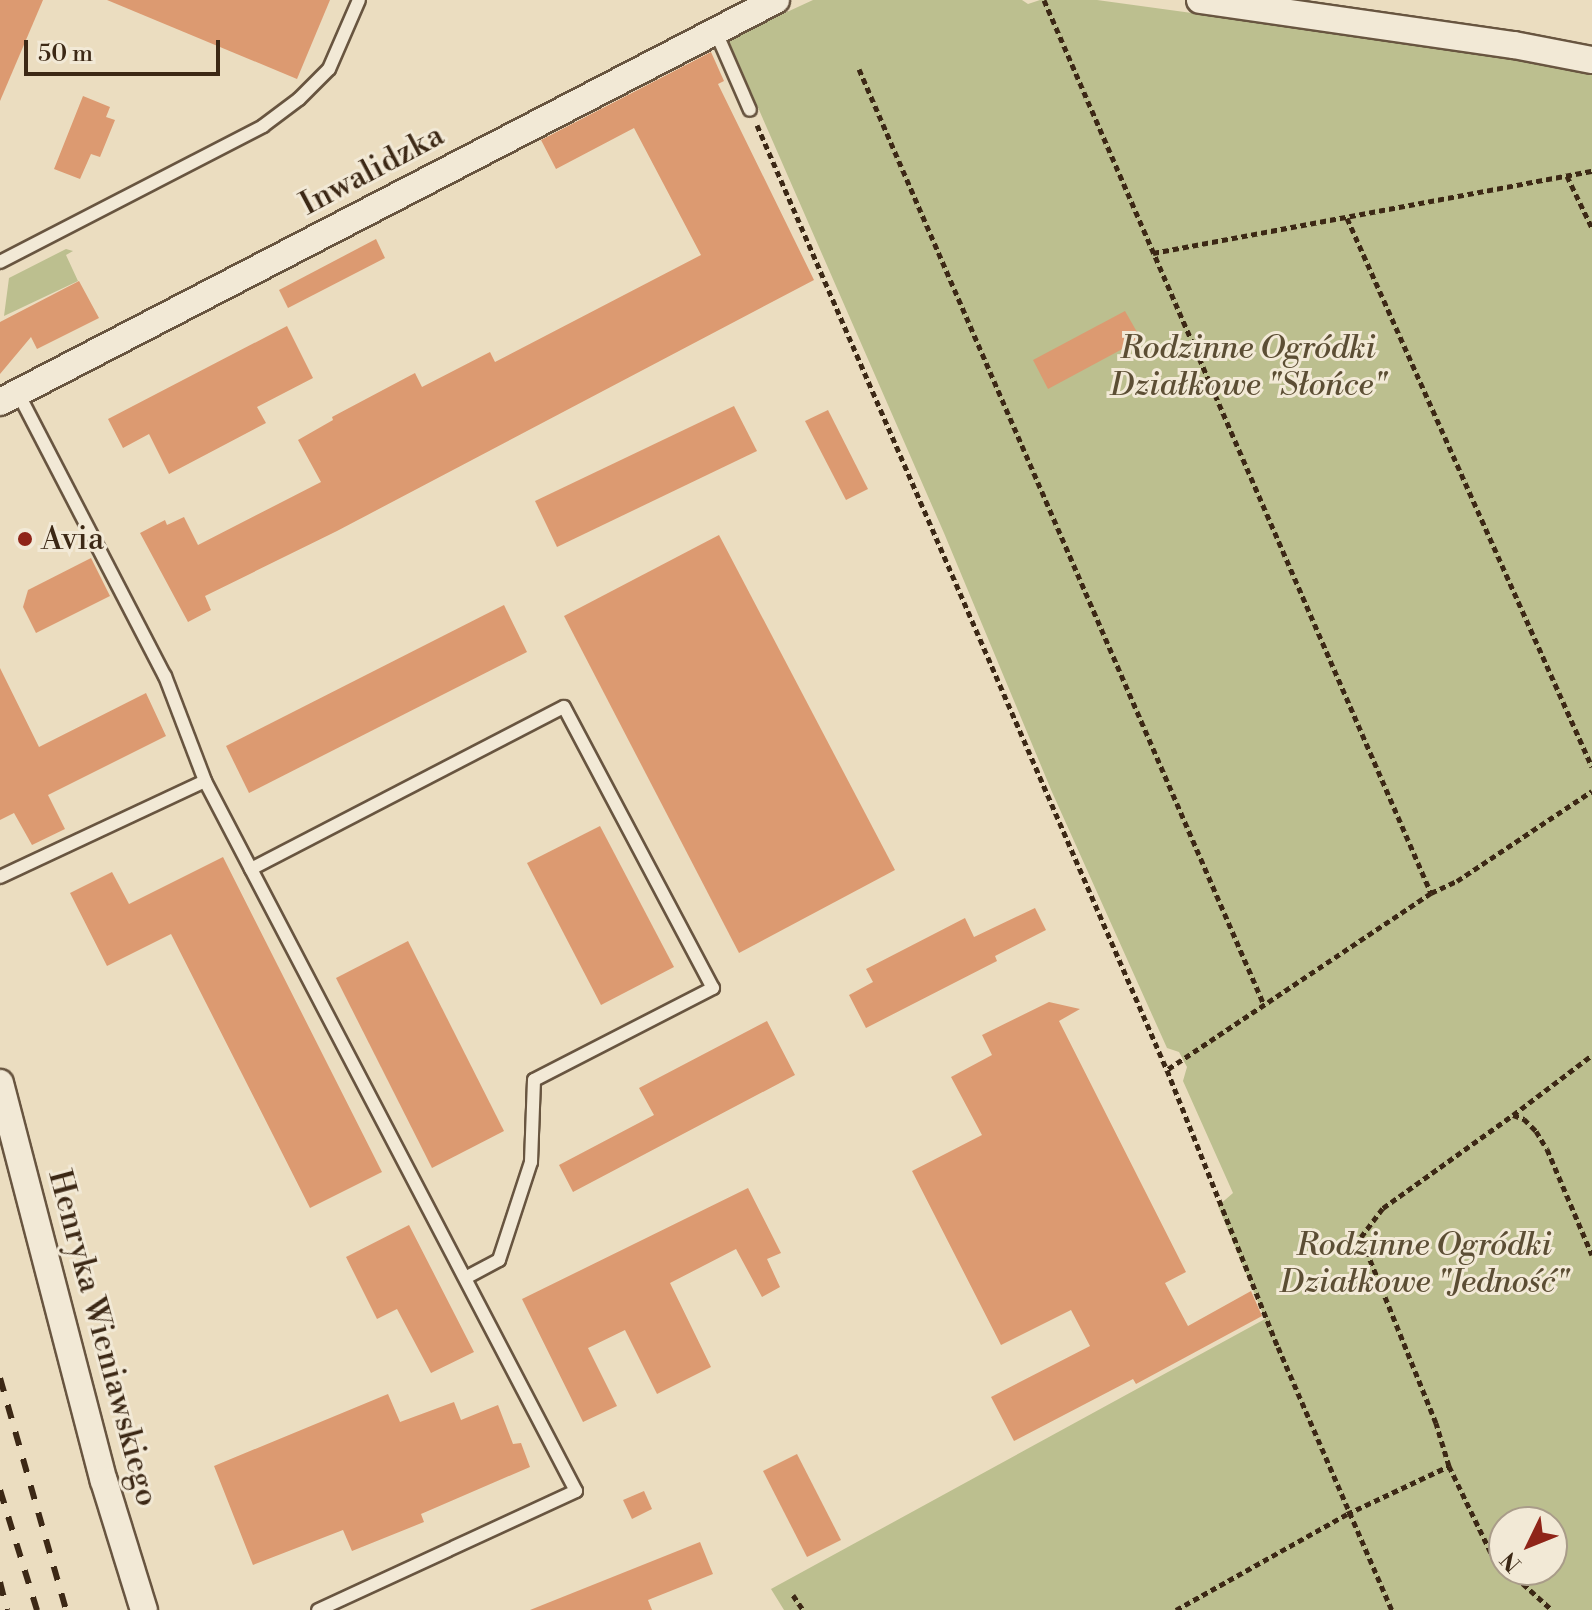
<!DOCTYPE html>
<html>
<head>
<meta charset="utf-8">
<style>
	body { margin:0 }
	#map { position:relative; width:1592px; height:1610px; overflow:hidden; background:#ebddc0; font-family:"Libre Bodoni",serif }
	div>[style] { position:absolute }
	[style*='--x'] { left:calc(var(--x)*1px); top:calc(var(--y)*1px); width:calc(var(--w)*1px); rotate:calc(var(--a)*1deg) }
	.green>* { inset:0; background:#bcbf8f }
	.building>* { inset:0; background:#dc9a71 }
	.path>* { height:5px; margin-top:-2.5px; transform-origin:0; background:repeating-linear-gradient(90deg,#3c2815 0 6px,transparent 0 10px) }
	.roads { filter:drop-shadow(2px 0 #685540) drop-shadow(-2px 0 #685540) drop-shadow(0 2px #685540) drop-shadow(0 -2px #685540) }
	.lane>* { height:12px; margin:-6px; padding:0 6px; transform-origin:6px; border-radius:6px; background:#f2e9d6 }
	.street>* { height:26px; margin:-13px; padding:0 13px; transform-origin:13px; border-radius:13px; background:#f2e9d6 }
	.rail>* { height:6px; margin-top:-3px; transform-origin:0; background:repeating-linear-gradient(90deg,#3c2815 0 14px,transparent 0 28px) }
	.dots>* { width:22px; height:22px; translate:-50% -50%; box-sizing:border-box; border:4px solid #f2e9d6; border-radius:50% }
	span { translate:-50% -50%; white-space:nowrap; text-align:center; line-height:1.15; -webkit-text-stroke:6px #f2e9d6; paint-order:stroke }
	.street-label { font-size:32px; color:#3c2815 }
	.park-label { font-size:32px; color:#5c4e34; font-style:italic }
	.poi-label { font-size:32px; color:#3c2815 }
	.left { translate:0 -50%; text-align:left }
	.north { position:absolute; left:1488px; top:1506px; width:80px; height:80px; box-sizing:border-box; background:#f2e9d6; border:2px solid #a99c89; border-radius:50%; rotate:227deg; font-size:22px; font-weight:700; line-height:32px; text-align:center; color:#3c2815 }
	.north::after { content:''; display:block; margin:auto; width:28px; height:36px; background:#8f2418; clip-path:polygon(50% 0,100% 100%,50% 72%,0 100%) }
	.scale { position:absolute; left:24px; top:40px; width:196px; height:36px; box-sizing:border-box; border:4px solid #3c2815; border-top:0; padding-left:10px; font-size:24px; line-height:28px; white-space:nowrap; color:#3c2815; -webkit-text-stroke:6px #f2e9d6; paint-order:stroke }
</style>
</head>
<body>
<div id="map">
	<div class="green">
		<i style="clip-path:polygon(evenodd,813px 0,1022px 0,1028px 4px,1040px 0,1097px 0,1592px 68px,1592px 1610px,784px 1610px,771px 1589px,1265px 1319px,1218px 1206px,1233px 1193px,1183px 1081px,1187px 1067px,1179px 1052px,1167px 1048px,1052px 792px,944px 533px,728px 39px,813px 0,1504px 1522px,1552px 1522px,1552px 1570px,1504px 1570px,1504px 1522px)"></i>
		<i style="clip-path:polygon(66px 249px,73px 251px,66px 255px,78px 281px,4px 316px,9px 278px)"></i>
	</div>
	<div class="building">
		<i style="clip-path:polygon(0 0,43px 0,0 101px)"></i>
		<i style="clip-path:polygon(107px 0,330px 0,297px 79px)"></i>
		<i style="clip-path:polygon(711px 52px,724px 81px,718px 84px,814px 280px,337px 531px,205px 596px,211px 610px,188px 622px,140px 533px,165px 520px,167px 525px,184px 517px,198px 545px,321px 482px,298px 440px,333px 420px,332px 417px,415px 373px,422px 387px,490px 352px,495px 362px,701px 255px,634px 128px,556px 169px,541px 140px)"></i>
		<i style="clip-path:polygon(83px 96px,110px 107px,106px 117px,115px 120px,100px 157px,91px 154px,80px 179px,54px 169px)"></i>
		<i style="clip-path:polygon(376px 239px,385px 258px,288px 308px,279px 290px)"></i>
		<i style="clip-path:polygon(79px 281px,99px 318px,37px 349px,31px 337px,0 374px,0 322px)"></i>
		<i style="clip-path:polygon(1125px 311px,1141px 339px,1048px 389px,1033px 360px)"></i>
		<i style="clip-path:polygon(287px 326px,313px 378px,257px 407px,266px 423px,169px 474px,149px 434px,123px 448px,108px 419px)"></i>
		<i style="clip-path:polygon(734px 406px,757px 451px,557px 547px,535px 501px)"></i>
		<i style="clip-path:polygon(828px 410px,868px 489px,846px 500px,805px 421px)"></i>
		<i style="clip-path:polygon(719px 535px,895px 870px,739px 953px,564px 616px)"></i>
		<i style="clip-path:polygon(91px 558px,110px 596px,36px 633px,23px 607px,28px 590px)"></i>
		<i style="clip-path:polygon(504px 605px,527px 652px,249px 793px,226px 746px)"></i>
		<i style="clip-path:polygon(0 668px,39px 747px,146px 693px,166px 736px,48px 795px,65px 829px,32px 845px,14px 813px,0 820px)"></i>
		<i style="clip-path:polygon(600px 826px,674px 967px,601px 1005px,527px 863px)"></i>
		<i style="clip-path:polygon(223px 857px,382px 1172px,310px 1208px,171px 934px,107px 966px,70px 893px,112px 872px,129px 904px)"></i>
		<i style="clip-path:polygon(1035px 908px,1046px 930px,995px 956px,997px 961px,866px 1028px,849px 995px,873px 982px,866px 969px,965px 918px,974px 937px)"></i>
		<i style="clip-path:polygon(408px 941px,504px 1131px,432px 1168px,336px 978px)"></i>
		<i style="clip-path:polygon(1049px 1002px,1080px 1009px,1059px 1021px,1186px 1272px,1165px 1283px,1188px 1326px,1251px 1291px,1262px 1316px,1136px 1384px,1133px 1379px,1014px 1441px,991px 1397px,1090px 1346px,1071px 1310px,1001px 1345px,912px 1171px,982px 1135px,951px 1077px,992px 1055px,982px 1035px)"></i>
		<i style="clip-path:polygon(767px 1021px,795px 1075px,573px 1192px,559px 1165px,654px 1115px,639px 1088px)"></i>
		<i style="clip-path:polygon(748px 1188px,781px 1253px,767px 1259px,780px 1287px,762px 1297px,736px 1249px,670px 1283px,711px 1367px,657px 1394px,625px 1330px,588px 1348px,617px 1406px,583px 1422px,522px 1299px)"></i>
		<i style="clip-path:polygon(409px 1225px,474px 1352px,431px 1373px,397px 1309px,377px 1319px,346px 1257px)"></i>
		<i style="clip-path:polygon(388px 1394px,400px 1422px,454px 1402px,461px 1420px,498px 1405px,513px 1444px,521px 1443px,530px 1467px,421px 1514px,424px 1522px,352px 1551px,343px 1530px,253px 1565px,214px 1466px)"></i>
		<i style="clip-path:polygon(797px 1454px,841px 1540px,807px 1557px,763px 1471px)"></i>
		<i style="clip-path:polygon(644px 1491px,652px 1509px,632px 1519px,623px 1500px)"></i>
		<i style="clip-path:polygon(700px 1542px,713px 1574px,648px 1600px,652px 1610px,530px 1610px)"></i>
	</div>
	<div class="path">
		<i style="--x:1044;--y:0;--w:973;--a:66.57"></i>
		<i style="--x:1431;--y:893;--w:318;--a:146.2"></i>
		<i style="--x:859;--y:69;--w:1020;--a:66.6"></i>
		<i style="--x:757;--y:125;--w:1030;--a:66.55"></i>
		<i style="--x:1167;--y:1070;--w:298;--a:68.2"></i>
		<i style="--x:1278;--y:1347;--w:287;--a:66.6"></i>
		<i style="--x:1567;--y:176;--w:58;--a:64.3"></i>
		<i style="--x:1347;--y:218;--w:601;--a:65.95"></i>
		<i style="--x:1153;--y:253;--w:447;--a:-10.6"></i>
		<i style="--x:1431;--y:893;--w:29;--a:-25"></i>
		<i style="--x:1457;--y:881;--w:162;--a:-33.7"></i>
		<i style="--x:1513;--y:1115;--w:99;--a:-37.2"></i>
		<i style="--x:1449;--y:1466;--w:97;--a:64.2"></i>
		<i style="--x:1491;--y:1553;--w:18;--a:45"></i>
		<i style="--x:1508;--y:1570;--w:59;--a:42.3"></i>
		<i style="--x:793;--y:1595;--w:18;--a:56"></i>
		<i style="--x:1176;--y:1610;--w:196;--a:-29.3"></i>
		<i style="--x:1347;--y:1514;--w:113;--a:-25.2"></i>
		<i style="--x:1449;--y:1466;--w:45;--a:-106.8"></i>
		<i style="--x:1436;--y:1423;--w:201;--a:-112"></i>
		<i style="--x:1361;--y:1237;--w:36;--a:-53"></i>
		<i style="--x:1383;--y:1208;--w:160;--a:-35.6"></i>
		<i style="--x:1513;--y:1115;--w:12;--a:20"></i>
		<i style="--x:1524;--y:1119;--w:17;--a:45"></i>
		<i style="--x:1536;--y:1131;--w:21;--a:59"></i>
		<i style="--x:1547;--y:1149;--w:115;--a:67"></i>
	</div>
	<div class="roads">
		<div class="lane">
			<i style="--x:715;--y:30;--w:87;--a:66.4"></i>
			<i style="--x:0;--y:262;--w:296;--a:-27.3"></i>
			<i style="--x:263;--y:126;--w:45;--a:-36.9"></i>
			<i style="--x:299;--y:99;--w:42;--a:-45"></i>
			<i style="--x:329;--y:69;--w:75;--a:-66.5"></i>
			<i style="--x:18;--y:393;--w:319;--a:62.6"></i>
			<i style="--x:165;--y:676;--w:112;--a:69.1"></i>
			<i style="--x:251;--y:869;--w:352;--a:-27.4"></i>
			<i style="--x:564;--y:707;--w:318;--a:62.1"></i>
			<i style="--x:713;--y:988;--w:201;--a:152.8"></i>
			<i style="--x:534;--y:1080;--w:82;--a:92.1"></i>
			<i style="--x:531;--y:1162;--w:103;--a:108.1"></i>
			<i style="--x:499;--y:1260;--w:38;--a:152"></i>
			<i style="--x:0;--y:877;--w:226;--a:-25.1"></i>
			<i style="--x:205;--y:781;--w:801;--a:62.41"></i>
			<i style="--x:576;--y:1491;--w:284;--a:155.2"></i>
		</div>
		<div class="street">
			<i style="--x:1200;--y:0;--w:317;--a:8.2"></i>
			<i style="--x:1514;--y:45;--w:79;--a:10.9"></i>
			<i style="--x:0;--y:402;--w:874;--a:-27.39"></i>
			<i style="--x:0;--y:1083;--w:411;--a:75.4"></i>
			<i style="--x:104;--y:1481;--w:135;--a:72.8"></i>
		</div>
	</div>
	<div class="rail">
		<i style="--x:0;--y:1378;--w:241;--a:74.1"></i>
		<i style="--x:0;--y:1490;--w:126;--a:72.9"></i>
		<i style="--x:0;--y:1582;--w:29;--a:76"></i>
	</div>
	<div class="dots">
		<i style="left:25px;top:539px;background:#8f2418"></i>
	</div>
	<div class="street-label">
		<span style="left:372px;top:170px;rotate:-28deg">Inwalidzka</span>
		<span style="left:103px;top:1338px;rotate:75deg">Henryka Wieniawskiego</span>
	</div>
	<div class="park-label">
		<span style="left:1248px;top:367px">Rodzinne Ogródki<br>Działkowe "Słońce"</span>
		<span style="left:1424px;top:1264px">Rodzinne Ogródki<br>Działkowe "Jedność"</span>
	</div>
	<div class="poi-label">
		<span class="left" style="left:41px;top:539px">Avia</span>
	</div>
	<div class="north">N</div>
	<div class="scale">50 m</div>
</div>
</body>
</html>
